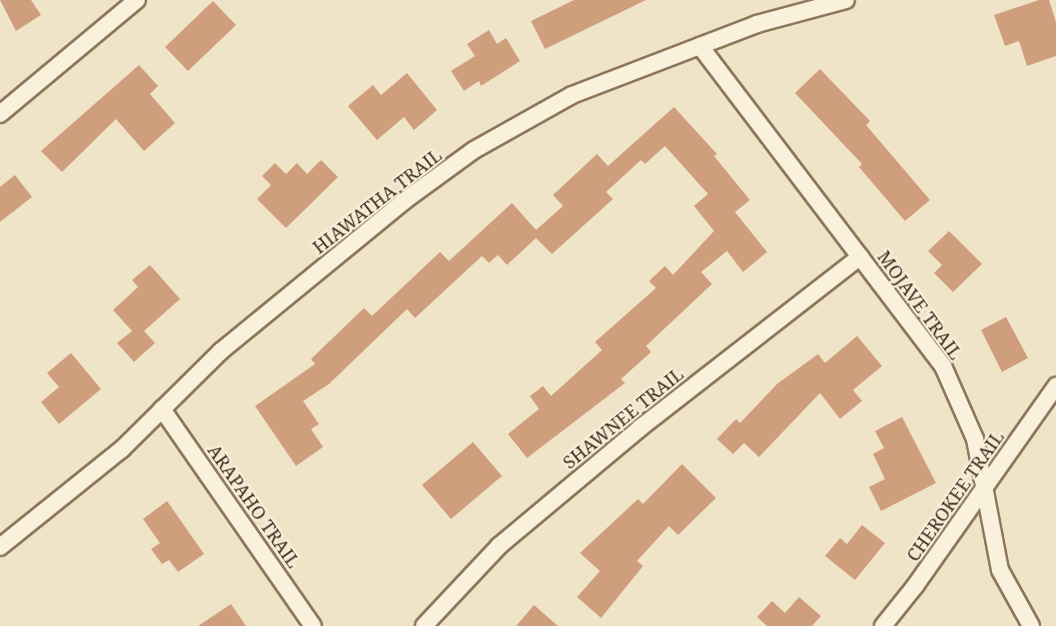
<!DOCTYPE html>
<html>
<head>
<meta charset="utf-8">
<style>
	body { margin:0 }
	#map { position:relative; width:1056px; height:626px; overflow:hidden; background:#f0e4c8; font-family:"Noto Serif",serif }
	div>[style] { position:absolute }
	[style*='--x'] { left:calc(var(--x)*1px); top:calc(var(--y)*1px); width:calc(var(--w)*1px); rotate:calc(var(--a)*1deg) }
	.building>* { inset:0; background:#cf9f7d }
	.roads { filter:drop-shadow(2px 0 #8d765c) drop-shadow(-2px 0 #8d765c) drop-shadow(0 2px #8d765c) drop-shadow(0 -2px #8d765c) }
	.street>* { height:16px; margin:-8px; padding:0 8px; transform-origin:8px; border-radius:8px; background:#faf1dc }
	span { translate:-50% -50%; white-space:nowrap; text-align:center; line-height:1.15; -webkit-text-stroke:4.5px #f7eed8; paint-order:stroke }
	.street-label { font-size:18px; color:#3d2e20 }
</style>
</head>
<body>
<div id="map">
	<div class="building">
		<i style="clip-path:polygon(0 0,31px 0,41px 15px,16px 31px)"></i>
		<i style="clip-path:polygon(574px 0,646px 0,545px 49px,531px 21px)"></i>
		<i style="clip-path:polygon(1039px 0,1049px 0,1056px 22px,1056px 56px,1027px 66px,1019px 41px,1005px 46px,994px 15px)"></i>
		<i style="clip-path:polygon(213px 1px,236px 25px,188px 71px,165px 47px)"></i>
		<i style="clip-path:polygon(489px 30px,497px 44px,506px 38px,520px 61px,481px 86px,479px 81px,464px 91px,451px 71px,475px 56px,467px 44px)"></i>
		<i style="clip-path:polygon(139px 65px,158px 86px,150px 94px,175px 123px,144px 151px,116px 119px,62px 172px,41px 151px)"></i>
		<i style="clip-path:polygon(820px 69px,870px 121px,866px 125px,930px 200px,905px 221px,859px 167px,862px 164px,795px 93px)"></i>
		<i style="clip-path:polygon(407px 73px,437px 110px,414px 130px,404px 117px,377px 140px,348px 106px,373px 85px,381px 95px)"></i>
		<i style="clip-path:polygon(674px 107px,717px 154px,714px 156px,750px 200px,735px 212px,767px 252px,743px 272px,727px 251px,701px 272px,712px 284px,646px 346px,651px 352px,621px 379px,625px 383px,527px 458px,508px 434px,539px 409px,530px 396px,543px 386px,551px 396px,602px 350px,595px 342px,656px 288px,649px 281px,665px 266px,673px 275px,714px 231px,694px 206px,708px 194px,665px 146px,645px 164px,641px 160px,606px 192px,613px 199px,552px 254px,536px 238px,507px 265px,498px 255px,489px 263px,482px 256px,415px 318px,407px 309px,329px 384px,303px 401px,319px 424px,311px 429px,323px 447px,296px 466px,255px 406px,315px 364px,311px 359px,364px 308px,372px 316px,440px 252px,449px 261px,512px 203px,536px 230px,563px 206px,553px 195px,597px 154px,608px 166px)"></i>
		<i style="clip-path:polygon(321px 160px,338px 177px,286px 228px,257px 199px,271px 185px,262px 176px,275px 163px,286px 174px,297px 163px,307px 174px)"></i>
		<i style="clip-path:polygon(15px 175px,32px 197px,0 222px,0 187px)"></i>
		<i style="clip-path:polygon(949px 231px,982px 264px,953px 292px,934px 273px,942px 265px,928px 251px)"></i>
		<i style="clip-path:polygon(150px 265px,180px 299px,144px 331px,155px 343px,134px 362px,117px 343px,132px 331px,113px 310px,138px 287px,132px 280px)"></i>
		<i style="clip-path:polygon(1006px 317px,1028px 358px,1002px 372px,981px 330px)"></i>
		<i style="clip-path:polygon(857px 336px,882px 366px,853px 390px,862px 401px,840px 419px,820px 393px,759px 457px,744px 443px,733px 454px,717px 439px,736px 419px,740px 423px,777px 384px,818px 354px,825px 363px)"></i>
		<i style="clip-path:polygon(71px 353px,101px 389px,59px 424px,41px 402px,59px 387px,47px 373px)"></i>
		<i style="clip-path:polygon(902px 417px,936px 483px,881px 511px,869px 487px,885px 479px,873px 454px,884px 448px,875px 431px)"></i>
		<i style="clip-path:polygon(473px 442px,502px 476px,451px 519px,422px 485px)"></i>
		<i style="clip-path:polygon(682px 464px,716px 498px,678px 535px,669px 526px,637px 561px,643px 566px,601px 618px,577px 597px,600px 571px,580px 553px,638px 499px,643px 504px)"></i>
		<i style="clip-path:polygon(167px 501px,204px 554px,178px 572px,169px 560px,162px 564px,151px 549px,160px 543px,143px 519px)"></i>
		<i style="clip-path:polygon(862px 525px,885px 543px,855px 580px,825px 556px,840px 538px,847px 544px)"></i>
		<i style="clip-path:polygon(799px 597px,821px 616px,812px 626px,767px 626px,757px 617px,772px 601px,785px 613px)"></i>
		<i style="clip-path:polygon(231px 604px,246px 626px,198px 626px)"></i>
		<i style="clip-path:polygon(534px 605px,558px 626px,516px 626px)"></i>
	</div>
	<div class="roads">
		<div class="street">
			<i style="--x:700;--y:46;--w:402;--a:52.8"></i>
			<i style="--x:943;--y:366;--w:80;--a:66.3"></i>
			<i style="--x:975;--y:439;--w:133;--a:79.2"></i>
			<i style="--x:1000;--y:570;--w:64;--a:61"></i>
			<i style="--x:0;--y:114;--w:178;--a:-39.8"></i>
			<i style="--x:162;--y:409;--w:264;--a:55.2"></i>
			<i style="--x:0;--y:547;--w:156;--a:-38.8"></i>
			<i style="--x:122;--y:449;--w:139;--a:-44.7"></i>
			<i style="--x:221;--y:351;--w:237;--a:-39.3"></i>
			<i style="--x:404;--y:201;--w:87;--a:-36.1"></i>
			<i style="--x:474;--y:150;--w:112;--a:-29.3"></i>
			<i style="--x:572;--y:95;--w:198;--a:-21"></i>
			<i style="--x:757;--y:24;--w:92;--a:-15.1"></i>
			<i style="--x:424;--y:626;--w:110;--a:-46.8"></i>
			<i style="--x:499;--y:546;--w:184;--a:-39.9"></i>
			<i style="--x:640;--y:428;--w:279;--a:-37.9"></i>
			<i style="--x:883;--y:626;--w:51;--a:-51.3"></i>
			<i style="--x:915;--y:586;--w:245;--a:-54.8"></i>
		</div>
	</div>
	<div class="street-label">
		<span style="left:377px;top:201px;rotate:-38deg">HIAWATHA TRAIL</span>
		<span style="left:920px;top:305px;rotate:54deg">MOJAVE TRAIL</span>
		<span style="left:623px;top:418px;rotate:-39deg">SHAWNEE TRAIL</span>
		<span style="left:955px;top:496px;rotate:-55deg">CHEROKEE TRAIL</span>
		<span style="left:254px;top:506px;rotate:55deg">ARAPAHO TRAIL</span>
	</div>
</div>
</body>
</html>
